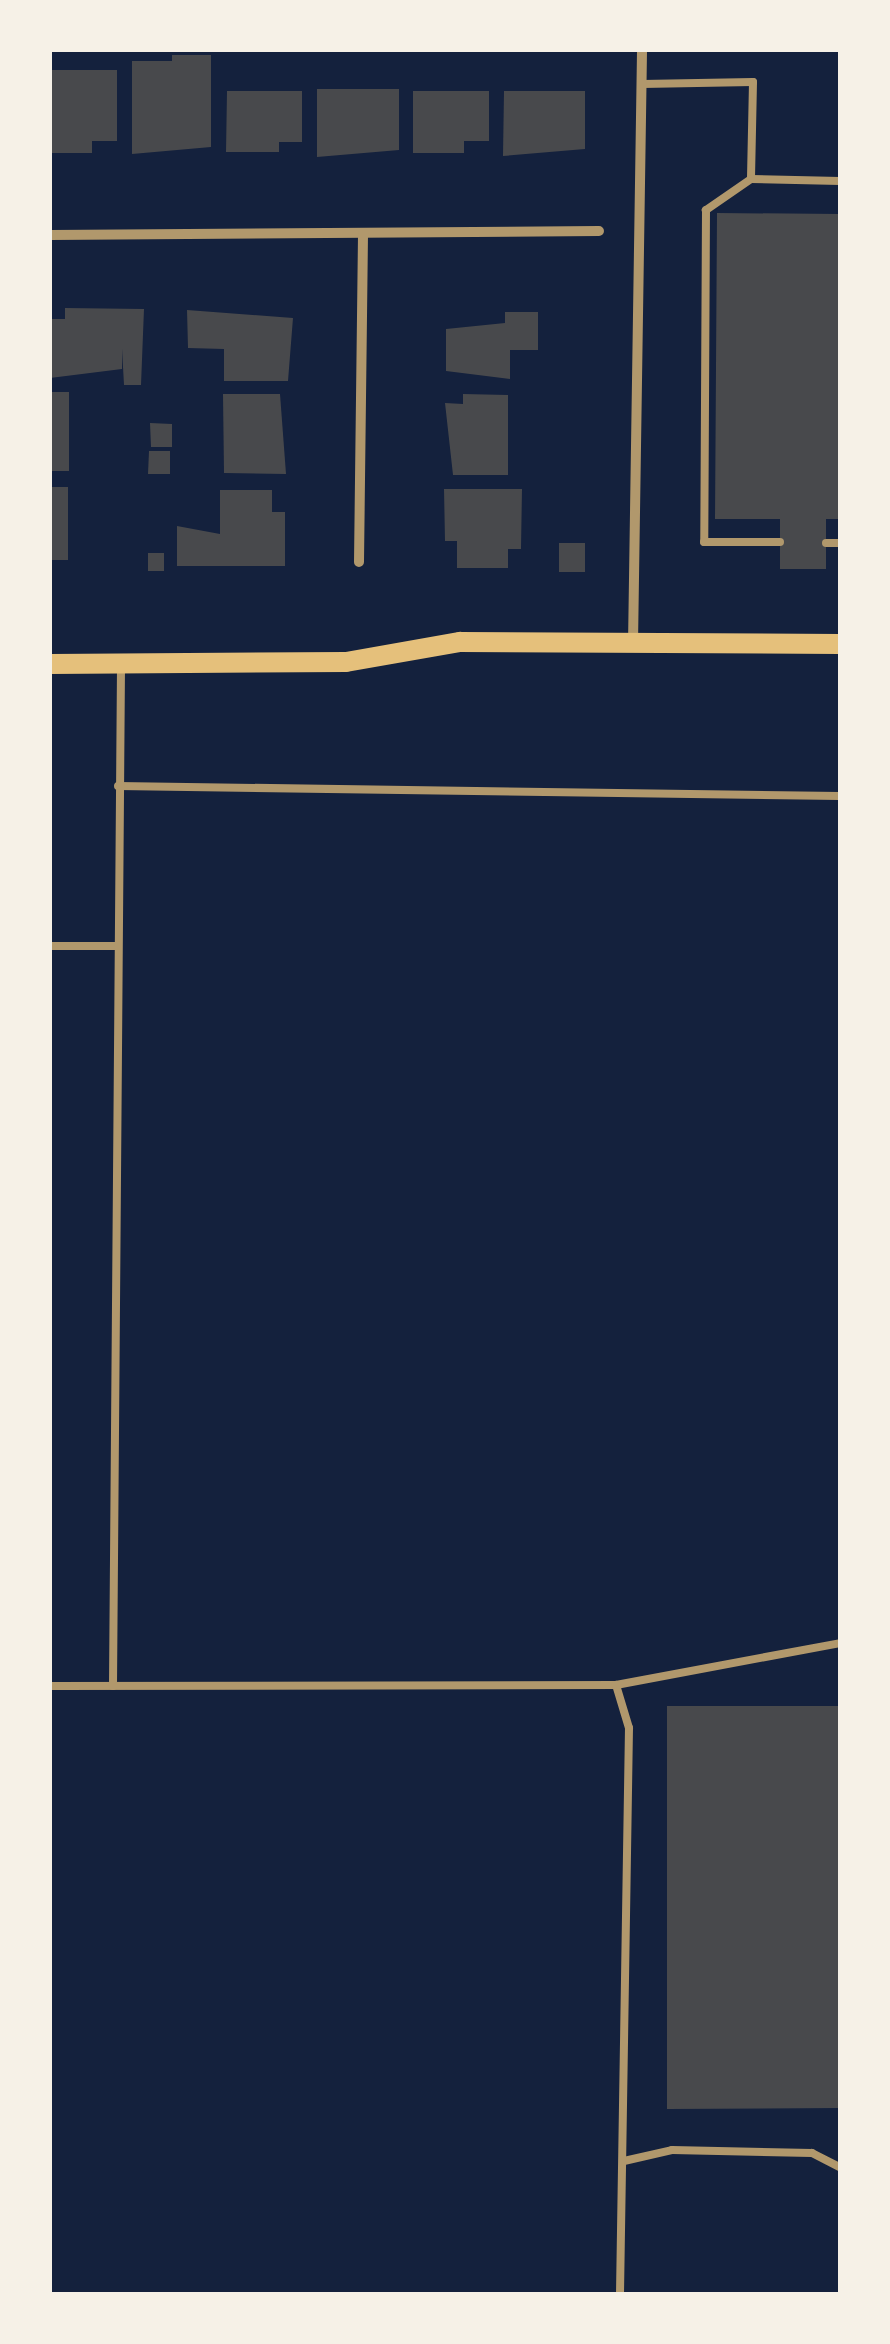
<!DOCTYPE html>
<html>
<head>
<meta charset="utf-8">
<style>
	body { margin:0 }
	#map { position:relative; width:890px; height:2344px; overflow:hidden; background:#14213d; font-family:Quicksand,sans-serif }
	div>[style] { position:absolute }
	[style*='--x'] { left:calc(var(--x)*1px); top:calc(var(--y)*1px); width:calc(var(--w)*1px); rotate:calc(var(--a)*1deg) }
	.building>* { inset:0; background:#48494c }
	.service>* { height:8px; margin:-4px; padding:0 4px; transform-origin:4px; border-radius:4px; background:#b1986c }
	.minor>* { height:10px; margin:-5px; padding:0 5px; transform-origin:5px; border-radius:5px; background:#b1986c }
	.secondary>* { height:20px; margin:-10px; padding:0 10px; transform-origin:10px; border-radius:10px; background:#e5c07b }
	span { translate:-50% -50%; white-space:nowrap; text-align:center; line-height:1.15; -webkit-text-stroke:10px #f6f1e7; paint-order:stroke }
	.frame { position:absolute; inset:0; border:52px solid #f6f1e7; pointer-events:none }
</style>
</head>
<body>
<div id="map">
	<div class="building">
		<i style="clip-path:polygon(172px 55px,211px 55px,211px 147px,132px 154px,132px 61px,172px 61px)"></i>
		<i style="clip-path:polygon(50px 70px,117px 70px,117px 141px,92px 141px,92px 153px,50px 153px)"></i>
		<i style="clip-path:polygon(317px 89px,399px 89px,399px 150px,317px 157px)"></i>
		<i style="clip-path:polygon(227px 91px,302px 91px,302px 142px,279px 142px,279px 152px,226px 152px)"></i>
		<i style="clip-path:polygon(413px 91px,489px 91px,489px 141px,464px 141px,464px 153px,413px 153px)"></i>
		<i style="clip-path:polygon(504px 91px,585px 91px,585px 149px,503px 156px)"></i>
		<i style="clip-path:polygon(717px 213px,840px 214px,840px 519px,826px 519px,826px 569px,780px 569px,780px 519px,715px 519px)"></i>
		<i style="clip-path:polygon(65px 308px,144px 309px,141px 385px,124px 385px,122px 349px,122px 369px,50px 378px,50px 319px,65px 319px)"></i>
		<i style="clip-path:polygon(187px 310px,293px 318px,288px 381px,224px 381px,224px 349px,188px 348px)"></i>
		<i style="clip-path:polygon(505px 312px,538px 312px,538px 350px,510px 350px,510px 379px,446px 371px,446px 329px,505px 323px)"></i>
		<i style="clip-path:polygon(50px 392px,69px 392px,69px 471px,50px 471px)"></i>
		<i style="clip-path:polygon(223px 394px,280px 394px,286px 474px,224px 473px)"></i>
		<i style="clip-path:polygon(463px 394px,508px 395px,508px 475px,453px 475px,445px 403px,463px 404px)"></i>
		<i style="clip-path:polygon(150px 423px,172px 424px,172px 447px,151px 447px)"></i>
		<i style="clip-path:polygon(149px 451px,170px 451px,170px 474px,148px 474px)"></i>
		<i style="clip-path:polygon(50px 487px,68px 487px,68px 560px,50px 560px)"></i>
		<i style="clip-path:polygon(444px 489px,522px 489px,521px 549px,508px 549px,508px 568px,457px 568px,457px 541px,445px 541px)"></i>
		<i style="clip-path:polygon(220px 490px,272px 490px,272px 512px,285px 512px,285px 566px,177px 566px,177px 526px,220px 534px)"></i>
		<i style="clip-path:polygon(559px 543px,585px 543px,585px 572px,559px 572px)"></i>
		<i style="clip-path:polygon(148px 553px,164px 553px,164px 571px,148px 571px)"></i>
		<i style="clip-path:polygon(667px 1706px,840px 1706px,840px 2108px,667px 2109px)"></i>
	</div>
	<div class="service">
		<i style="--x:642;--y:84;--w:111;--a:-1"></i>
		<i style="--x:753;--y:82;--w:97;--a:91.2"></i>
		<i style="--x:751;--y:179;--w:55;--a:145.4"></i>
		<i style="--x:706;--y:210;--w:332;--a:90.3"></i>
		<i style="--x:704;--y:542;--w:76;--a:0"></i>
		<i style="--x:751;--y:179;--w:89;--a:1.3"></i>
		<i style="--x:826;--y:543;--w:14;--a:0"></i>
		<i style="--x:118;--y:786;--w:722;--a:0.79"></i>
		<i style="--x:50;--y:946;--w:67;--a:0"></i>
		<i style="--x:50;--y:1686;--w:566;--a:-0.1"></i>
		<i style="--x:113;--y:1686;--w:1020;--a:-89.55"></i>
		<i style="--x:624;--y:2161;--w:49;--a:-12.9"></i>
		<i style="--x:672;--y:2150;--w:140;--a:1.2"></i>
		<i style="--x:812;--y:2153;--w:31;--a:27"></i>
		<i style="--x:620;--y:2294;--w:566;--a:-89.09"></i>
		<i style="--x:629;--y:1728;--w:45;--a:-106.8"></i>
		<i style="--x:616;--y:1685;--w:228;--a:-10.6"></i>
	</div>
	<div class="minor">
		<i style="--x:50;--y:235;--w:549;--a:-0.42"></i>
		<i style="--x:359;--y:562;--w:329;--a:-89.3"></i>
		<i style="--x:633;--y:644;--w:594;--a:-89.13"></i>
	</div>
	<div class="secondary">
		<i style="--x:50;--y:664;--w:296;--a:-0.4"></i>
		<i style="--x:346;--y:662;--w:116;--a:-10"></i>
		<i style="--x:460;--y:642;--w:380;--a:0.3"></i>
	</div>
	<div class="frame"></div>
</div>
</body>
</html>
